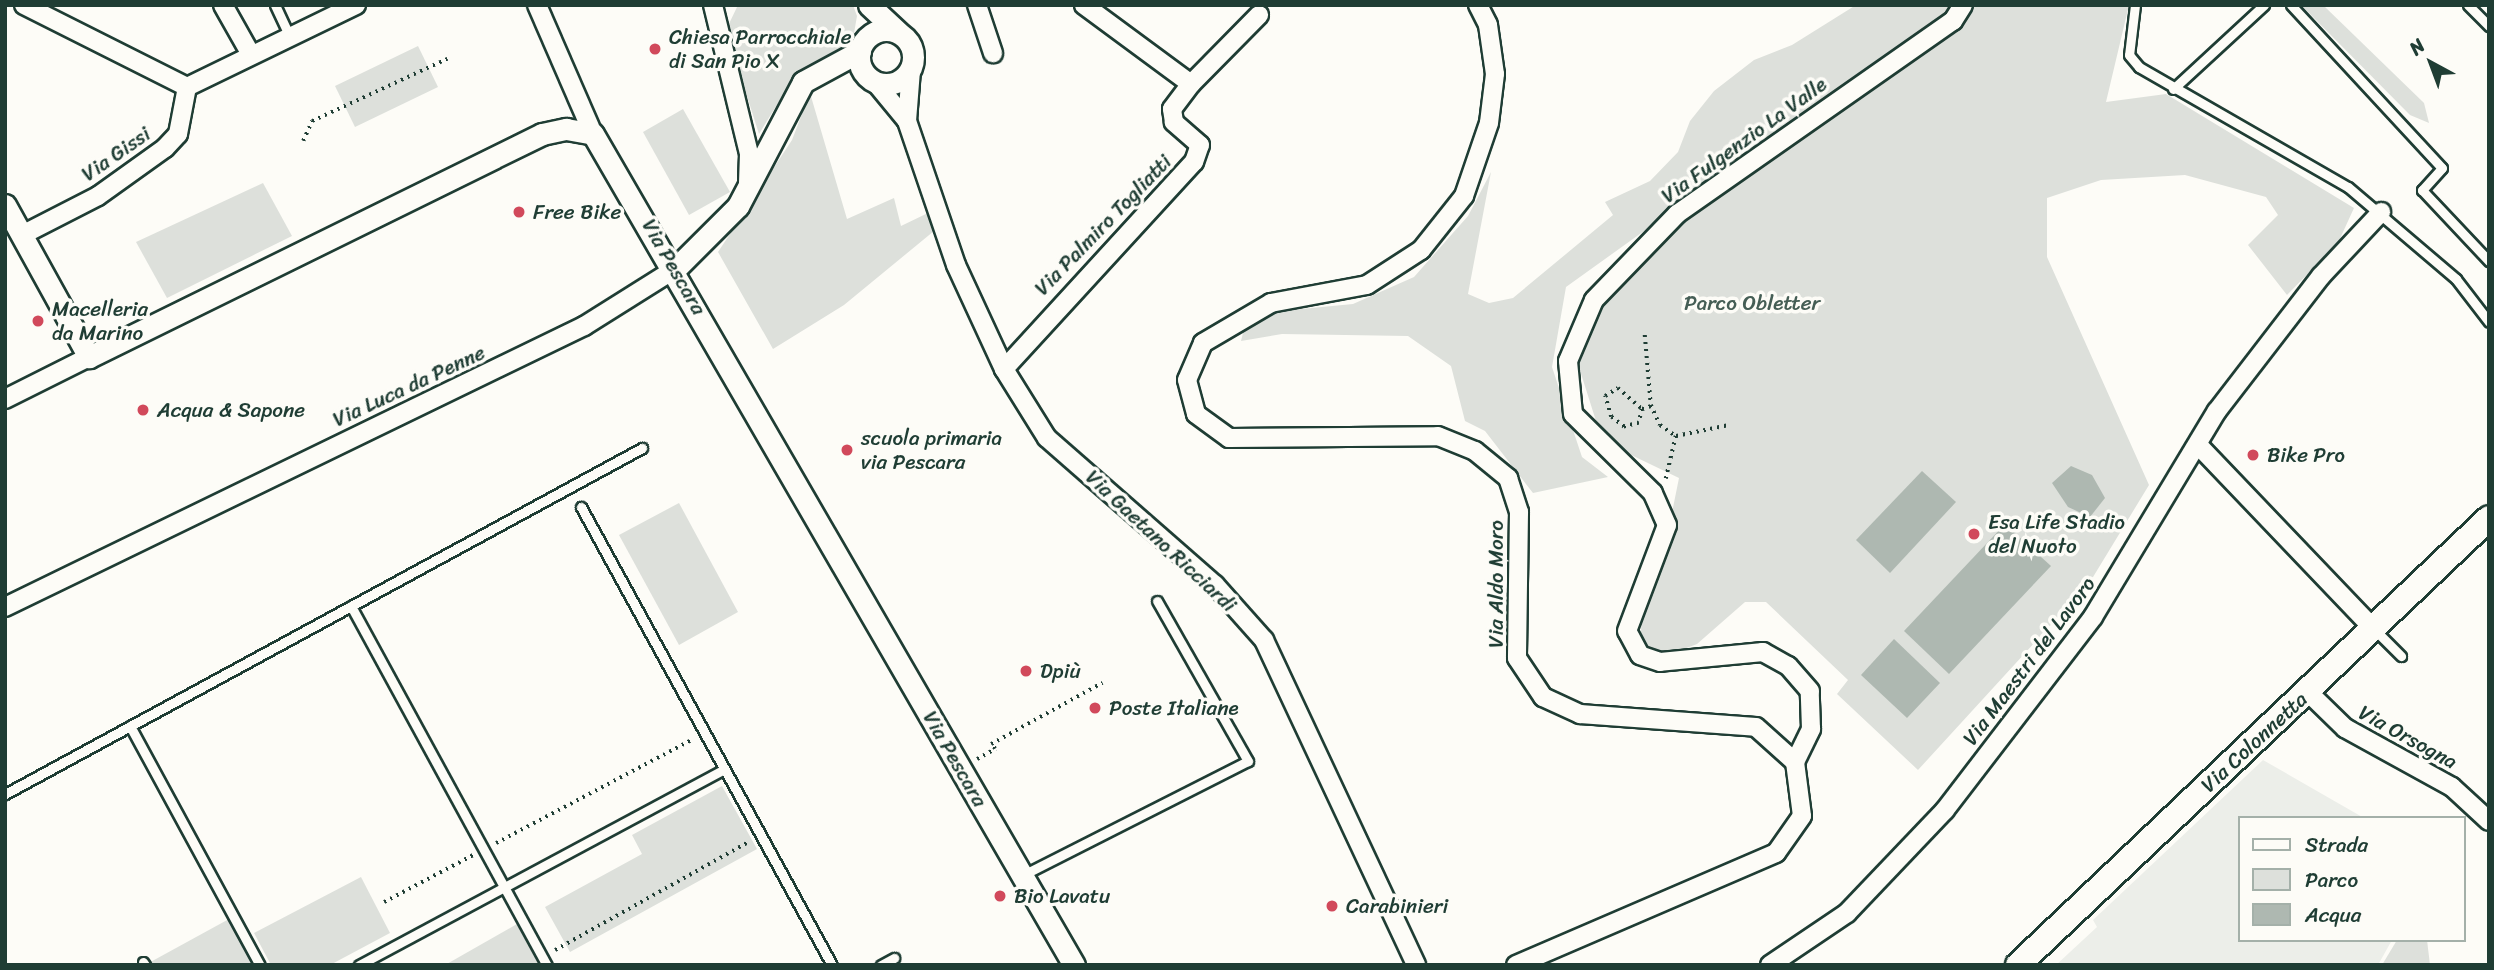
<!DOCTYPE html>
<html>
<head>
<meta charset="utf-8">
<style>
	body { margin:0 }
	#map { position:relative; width:2494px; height:970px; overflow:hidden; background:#fdfcf7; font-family:Sriracha,sans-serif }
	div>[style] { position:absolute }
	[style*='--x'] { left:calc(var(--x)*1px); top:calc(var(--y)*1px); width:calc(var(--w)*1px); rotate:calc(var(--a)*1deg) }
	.built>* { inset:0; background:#eceee9 }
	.green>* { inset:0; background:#dde0db }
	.water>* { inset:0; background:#aeb8b1 }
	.path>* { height:3.5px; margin-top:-1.75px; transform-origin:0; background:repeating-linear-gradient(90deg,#1f3d34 0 2px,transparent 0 7px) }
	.roads { filter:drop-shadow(2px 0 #1f3d34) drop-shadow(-2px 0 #1f3d34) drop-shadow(0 2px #1f3d34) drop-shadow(0 -2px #1f3d34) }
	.service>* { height:9px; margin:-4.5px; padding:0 4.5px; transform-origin:4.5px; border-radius:4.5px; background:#fdfcf7 }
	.minor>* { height:18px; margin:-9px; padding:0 9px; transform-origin:9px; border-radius:9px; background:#fdfcf7 }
	.tertiary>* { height:21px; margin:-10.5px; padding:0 10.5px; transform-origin:10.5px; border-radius:10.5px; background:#fdfcf7 }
	.tertiary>.ring { margin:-10.5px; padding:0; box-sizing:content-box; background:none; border:21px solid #fdfcf7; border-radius:50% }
	.secondary>* { height:24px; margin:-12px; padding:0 12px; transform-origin:12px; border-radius:12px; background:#fdfcf7 }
	.dots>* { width:19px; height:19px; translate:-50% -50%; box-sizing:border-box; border:4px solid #fdfcf7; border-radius:50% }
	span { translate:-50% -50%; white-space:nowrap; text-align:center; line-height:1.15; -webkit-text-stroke:7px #fdfcf7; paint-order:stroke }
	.poi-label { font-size:21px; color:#1f3d34 }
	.left { translate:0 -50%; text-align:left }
	.street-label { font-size:21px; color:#1f3d34 }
	.park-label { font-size:21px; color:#455e55 }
	.frame { position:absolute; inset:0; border:7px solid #1f3d34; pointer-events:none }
	.legend { position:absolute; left:2238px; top:816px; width:228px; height:126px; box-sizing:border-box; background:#fdfcf7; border:2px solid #a4b0a9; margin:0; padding:9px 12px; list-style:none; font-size:21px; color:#1f3d34 }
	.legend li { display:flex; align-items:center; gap:14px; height:35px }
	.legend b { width:35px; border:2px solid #a4b0a9 }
	.north { position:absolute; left:2396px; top:28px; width:70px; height:70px; -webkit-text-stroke:5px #fdfcf7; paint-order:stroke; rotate:319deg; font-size:19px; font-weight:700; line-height:28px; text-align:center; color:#1f3d34 }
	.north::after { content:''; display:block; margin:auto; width:24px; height:32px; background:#1f3d34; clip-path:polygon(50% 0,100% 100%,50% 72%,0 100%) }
</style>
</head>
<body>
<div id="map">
	<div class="built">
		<i style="clip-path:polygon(2263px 760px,2364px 818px,2240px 818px,2240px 940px,2392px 940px,2378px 965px,2056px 965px,2097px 927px,2093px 920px)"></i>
	</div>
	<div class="green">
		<i style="clip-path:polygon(738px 5px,853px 5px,857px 16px,852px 45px,794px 77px,759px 134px,726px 30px)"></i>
		<i style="clip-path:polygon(1856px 5px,1959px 5px,1566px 287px,1552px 367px,1582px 457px,1608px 477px,1533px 493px,1485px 431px,1465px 421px,1451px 366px,1408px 336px,1282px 334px,1241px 341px,1245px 325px,1269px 312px,1353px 304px,1414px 277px,1468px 216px,1491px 172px,1468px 294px,1489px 303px,1513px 298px,1613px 215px,1605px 202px,1650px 181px,1678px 152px,1690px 121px,1714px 91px,1754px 60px,1792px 45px)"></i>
		<i style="clip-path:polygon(1972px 5px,2129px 5px,2106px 102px,2166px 94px,2354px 208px,2338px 243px,2287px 295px,2248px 245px,2278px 215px,2266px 197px,2185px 175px,2101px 180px,2047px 198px,2047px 257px,2149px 485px,2090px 582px,1918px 770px,1837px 694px,1848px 680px,1766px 602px,1745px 602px,1697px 644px,1676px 652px,1651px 650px,1641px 633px,1642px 603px,1663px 557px,1679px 478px,1625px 452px,1596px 421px,1577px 361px,1604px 306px,1680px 220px,1938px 40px)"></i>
		<i style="clip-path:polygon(2301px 5px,2323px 5px,2424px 103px,2429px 123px,2410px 115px)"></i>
		<i style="clip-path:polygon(418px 46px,438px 87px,355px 127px,335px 86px)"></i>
		<i style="clip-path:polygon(810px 93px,847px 219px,894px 198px,901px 226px,930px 212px,934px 231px,844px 305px,773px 349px,718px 252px,792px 140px)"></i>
		<i style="clip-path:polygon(683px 109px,730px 192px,689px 215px,643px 132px)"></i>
		<i style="clip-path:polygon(263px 183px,292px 236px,167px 298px,136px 242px)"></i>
		<i style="clip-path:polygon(679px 503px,738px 612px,679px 645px,619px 535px)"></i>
		<i style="clip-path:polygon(722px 786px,757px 849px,570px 952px,545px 907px,642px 854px,632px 835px)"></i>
		<i style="clip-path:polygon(361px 877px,390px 933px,330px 965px,271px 965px,254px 933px)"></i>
		<i style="clip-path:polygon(229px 919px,253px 965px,145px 965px)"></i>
		<i style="clip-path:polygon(517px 924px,540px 965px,445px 965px)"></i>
		<i style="clip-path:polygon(2397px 940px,2427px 940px,2430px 965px,2382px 965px)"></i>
	</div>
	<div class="water">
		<i style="clip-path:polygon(2071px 466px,2092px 475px,2105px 498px,2090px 517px,2068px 507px,2052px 483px)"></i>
		<i style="clip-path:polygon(1922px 471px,1956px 502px,1890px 573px,1856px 540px)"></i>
		<i style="clip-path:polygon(2005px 524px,2051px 566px,1949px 674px,1904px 631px)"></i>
		<i style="clip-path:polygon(1894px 639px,1940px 683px,1907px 718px,1861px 675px)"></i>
	</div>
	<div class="path">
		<i style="--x:303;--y:141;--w:22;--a:-66"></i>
		<i style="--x:312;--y:121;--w:149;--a:-24.7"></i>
		<i style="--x:1645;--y:335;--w:70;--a:85.1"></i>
		<i style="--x:1651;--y:405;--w:22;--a:66"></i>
		<i style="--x:1660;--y:425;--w:19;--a:35"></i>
		<i style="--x:1676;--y:436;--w:44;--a:103.1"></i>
		<i style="--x:1642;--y:409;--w:14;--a:102"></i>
		<i style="--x:1639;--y:423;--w:16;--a:165"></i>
		<i style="--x:1624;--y:427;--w:16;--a:-142"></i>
		<i style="--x:1611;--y:417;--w:22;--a:-106"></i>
		<i style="--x:1605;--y:396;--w:15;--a:-32"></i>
		<i style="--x:1618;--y:388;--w:32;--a:41"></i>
		<i style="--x:1642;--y:409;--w:9;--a:-18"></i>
		<i style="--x:1676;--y:436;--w:54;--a:-11.7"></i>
		<i style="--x:977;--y:759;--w:21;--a:-29"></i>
		<i style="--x:995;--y:749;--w:6;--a:-129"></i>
		<i style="--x:991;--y:744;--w:127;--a:-28.8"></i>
		<i style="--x:496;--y:843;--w:223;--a:-27.8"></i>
		<i style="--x:384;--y:902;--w:101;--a:-27.8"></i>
		<i style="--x:555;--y:950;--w:223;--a:-29.2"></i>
	</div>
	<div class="roads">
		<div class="service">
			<i style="--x:275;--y:5;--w:33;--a:65"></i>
			<i style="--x:2135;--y:5;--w:50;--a:96.8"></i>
			<i style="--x:2129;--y:55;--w:16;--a:50"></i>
			<i style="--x:2139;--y:67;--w:241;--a:29.9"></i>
			<i style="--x:2348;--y:187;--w:142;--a:40.4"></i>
			<i style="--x:2456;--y:279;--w:54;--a:52.5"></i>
			<i style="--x:2291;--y:5;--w:222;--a:47.2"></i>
			<i style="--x:2442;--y:168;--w:30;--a:132"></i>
			<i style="--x:2422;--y:190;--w:98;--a:46.7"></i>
			<i style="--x:2468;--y:5;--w:30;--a:45"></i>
			<i style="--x:2173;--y:89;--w:124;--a:-42.7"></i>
			<i style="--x:581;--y:507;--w:522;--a:61.28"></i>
			<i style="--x:351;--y:606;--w:409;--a:61.4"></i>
			<i style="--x:2375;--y:630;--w:37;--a:45"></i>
			<i style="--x:130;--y:726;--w:272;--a:61.5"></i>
			<i style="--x:5;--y:794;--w:725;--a:-28.51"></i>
			<i style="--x:1023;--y:875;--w:252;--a:-26.9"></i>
			<i style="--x:1248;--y:761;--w:184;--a:-119.6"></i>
			<i style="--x:143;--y:962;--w:4;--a:56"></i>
			<i style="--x:359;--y:965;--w:411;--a:-28.2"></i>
			<i style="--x:881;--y:965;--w:15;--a:-28"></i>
		</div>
		<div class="minor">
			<i style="--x:24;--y:5;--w:182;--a:26.7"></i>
			<i style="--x:223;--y:5;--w:55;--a:60.6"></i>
			<i style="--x:537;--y:5;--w:141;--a:66.5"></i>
			<i style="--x:713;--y:5;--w:153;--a:76.4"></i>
			<i style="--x:749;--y:154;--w:30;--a:92"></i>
			<i style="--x:977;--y:5;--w:51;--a:71.6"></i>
			<i style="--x:1478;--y:5;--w:22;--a:63"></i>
			<i style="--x:1488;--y:25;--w:49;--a:81.9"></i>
			<i style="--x:1495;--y:74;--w:49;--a:97"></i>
			<i style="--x:1489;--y:123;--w:77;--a:108.9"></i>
			<i style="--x:1464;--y:196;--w:69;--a:128.5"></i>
			<i style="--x:1421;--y:250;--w:64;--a:147.1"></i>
			<i style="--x:1367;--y:285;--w:98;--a:169.4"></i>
			<i style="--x:1271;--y:303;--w:79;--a:149.5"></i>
			<i style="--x:1203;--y:343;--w:40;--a:113.4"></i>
			<i style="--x:1187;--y:380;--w:35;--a:75"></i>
			<i style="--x:1196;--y:414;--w:41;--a:36"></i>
			<i style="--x:1229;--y:438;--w:209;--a:-0.5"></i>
			<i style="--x:1438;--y:436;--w:40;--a:22"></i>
			<i style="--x:1475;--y:451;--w:43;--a:39.3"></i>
			<i style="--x:1508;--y:478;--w:36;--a:72"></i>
			<i style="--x:1519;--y:512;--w:146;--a:90.8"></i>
			<i style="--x:1517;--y:658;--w:47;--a:56.3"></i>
			<i style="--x:1543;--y:697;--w:41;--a:24.7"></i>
			<i style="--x:1580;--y:714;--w:176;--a:4.2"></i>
			<i style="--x:1756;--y:727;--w:52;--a:41.9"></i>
			<i style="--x:1795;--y:762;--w:54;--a:82.6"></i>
			<i style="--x:1802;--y:816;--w:45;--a:125.1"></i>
			<i style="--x:1776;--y:853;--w:283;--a:156.7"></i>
			<i style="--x:875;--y:82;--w:50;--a:50.6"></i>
			<i style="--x:907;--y:121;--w:152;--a:71.2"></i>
			<i style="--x:956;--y:265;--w:115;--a:65.2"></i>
			<i style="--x:1004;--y:369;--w:81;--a:58.1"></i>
			<i style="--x:1047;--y:438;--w:223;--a:41.2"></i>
			<i style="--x:1215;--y:585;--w:74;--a:48.3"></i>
			<i style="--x:1264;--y:640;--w:359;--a:64.9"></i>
			<i style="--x:1191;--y:84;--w:97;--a:-45.4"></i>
			<i style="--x:187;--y:87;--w:188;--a:-25.9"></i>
			<i style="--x:907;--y:121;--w:51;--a:-85.5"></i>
			<i style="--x:22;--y:235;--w:85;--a:-27.2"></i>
			<i style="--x:98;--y:196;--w:82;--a:-35.6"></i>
			<i style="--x:165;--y:148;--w:19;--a:-47"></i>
			<i style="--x:178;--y:134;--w:48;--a:-79.2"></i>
			<i style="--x:1004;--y:369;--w:281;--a:-47.5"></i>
			<i style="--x:1194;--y:162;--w:18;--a:-71"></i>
			<i style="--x:1200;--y:145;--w:35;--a:-139"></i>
			<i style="--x:1174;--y:122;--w:13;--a:-99"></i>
			<i style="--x:1172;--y:109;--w:31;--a:-53"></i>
			<i style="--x:1191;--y:84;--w:133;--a:-143.6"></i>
			<i style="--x:5;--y:399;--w:94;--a:-26.6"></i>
			<i style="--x:2199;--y:446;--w:253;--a:46.3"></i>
			<i style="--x:5;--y:607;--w:644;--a:-25.89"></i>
			<i style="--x:584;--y:326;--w:107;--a:-32.1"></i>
			<i style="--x:2307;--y:691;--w:53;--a:44.2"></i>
			<i style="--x:2345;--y:728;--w:122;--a:28.9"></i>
			<i style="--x:2452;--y:787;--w:50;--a:42.6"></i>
			<i style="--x:1795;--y:762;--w:37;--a:-64"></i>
			<i style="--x:1811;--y:729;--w:38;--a:-92"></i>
			<i style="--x:1810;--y:691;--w:33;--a:-131"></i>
			<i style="--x:1788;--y:666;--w:29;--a:-151"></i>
			<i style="--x:1763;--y:652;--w:103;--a:174.5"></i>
			<i style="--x:1660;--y:662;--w:21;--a:-161"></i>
			<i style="--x:1640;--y:655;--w:27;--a:-118"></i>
			<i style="--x:1627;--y:631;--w:113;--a:-69.3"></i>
			<i style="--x:1667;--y:525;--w:35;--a:-114"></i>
			<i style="--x:1653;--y:493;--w:112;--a:-135.4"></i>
			<i style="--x:1573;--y:414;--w:53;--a:-95.4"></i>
			<i style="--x:1568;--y:361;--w:66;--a:-66.9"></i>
			<i style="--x:1594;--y:300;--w:120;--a:-46"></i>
			<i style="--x:1677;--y:214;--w:337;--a:-35"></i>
			<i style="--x:1953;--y:21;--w:19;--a:-58"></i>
			<i style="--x:1770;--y:965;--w:93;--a:-34"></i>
			<i style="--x:1847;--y:913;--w:142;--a:-46.4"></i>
			<i style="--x:1945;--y:810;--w:243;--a:-52.5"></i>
			<i style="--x:2093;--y:617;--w:240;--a:-59"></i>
			<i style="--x:2217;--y:411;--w:170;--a:-52.4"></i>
			<i style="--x:2321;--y:276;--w:88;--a:-46.8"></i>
		</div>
		<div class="tertiary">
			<i style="--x:869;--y:5;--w:40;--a:43"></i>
			<i class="ring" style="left:859px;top:30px;width:33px;height:33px"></i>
			<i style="--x:5;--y:205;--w:174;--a:61.1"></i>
			<i style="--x:89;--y:357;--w:505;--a:-26.21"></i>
			<i style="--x:542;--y:134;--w:25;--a:-12"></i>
			<i style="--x:566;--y:129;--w:27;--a:10"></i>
			<i style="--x:593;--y:134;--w:960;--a:59.94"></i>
			<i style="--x:675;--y:269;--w:89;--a:-45"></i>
			<i style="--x:738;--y:206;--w:140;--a:-62.3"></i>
			<i style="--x:803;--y:82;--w:65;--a:-28.5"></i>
		</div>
		<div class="secondary">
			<i style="--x:2018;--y:965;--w:649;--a:-43.5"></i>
		</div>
	</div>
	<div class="dots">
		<i style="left:655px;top:49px;background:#d1495b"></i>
		<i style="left:519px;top:212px;background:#d1495b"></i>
		<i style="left:38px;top:321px;background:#d1495b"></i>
		<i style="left:143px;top:410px;background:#d1495b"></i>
		<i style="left:847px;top:450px;background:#d1495b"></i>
		<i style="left:2253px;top:455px;background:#d1495b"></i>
		<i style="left:1974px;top:534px;background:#d1495b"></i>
		<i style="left:1026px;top:671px;background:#d1495b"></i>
		<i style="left:1095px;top:708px;background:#d1495b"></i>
		<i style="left:1000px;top:896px;background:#d1495b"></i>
		<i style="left:1332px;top:906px;background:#d1495b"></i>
	</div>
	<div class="poi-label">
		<span class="left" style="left:669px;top:49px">Chiesa Parrocchiale<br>di San Pio X</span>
		<span class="left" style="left:533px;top:212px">Free Bike</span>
		<span class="left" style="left:52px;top:321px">Macelleria<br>da Marino</span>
		<span class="left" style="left:157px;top:410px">Acqua &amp; Sapone</span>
		<span class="left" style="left:861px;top:450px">scuola primaria<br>via Pescara</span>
		<span class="left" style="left:2267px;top:455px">Bike Pro</span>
		<span class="left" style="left:1988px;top:534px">Esa Life Stadio<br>del Nuoto</span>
		<span class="left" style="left:1040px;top:671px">Dpiù</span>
		<span class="left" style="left:1109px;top:708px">Poste Italiane</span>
		<span class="left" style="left:1014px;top:896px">Bio Lavatu</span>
		<span class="left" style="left:1346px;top:906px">Carabinieri</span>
	</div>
	<div class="street-label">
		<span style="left:1744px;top:140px;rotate:-36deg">Via Fulgenzio La Valle</span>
		<span style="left:116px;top:154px;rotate:-35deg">Via Gissi</span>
		<span style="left:1103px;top:225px;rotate:-46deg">Via Palmiro Togliatti</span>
		<span style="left:674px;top:267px;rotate:60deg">Via Pescara</span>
		<span style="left:409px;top:386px;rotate:-25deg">Via Luca da Penne</span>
		<span style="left:1161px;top:541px;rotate:43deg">Via Gaetano Ricciardi</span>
		<span style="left:1496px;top:584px;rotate:-90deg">Via Aldo Moro</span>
		<span style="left:2029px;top:661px;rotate:-53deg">Via Maestri del Lavoro</span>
		<span style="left:2408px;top:737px;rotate:29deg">Via Orsogna</span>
		<span style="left:2254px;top:742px;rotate:-43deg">Via Colonnetta</span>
		<span style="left:955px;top:759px;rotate:60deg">Via Pescara</span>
	</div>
	<div class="park-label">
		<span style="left:1752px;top:303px">Parco Obletter</span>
	</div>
	<div class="frame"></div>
	<ul class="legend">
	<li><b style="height:9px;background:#fdfcf7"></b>Strada</li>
	<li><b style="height:19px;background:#dde0db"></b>Parco</li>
	<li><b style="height:19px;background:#aeb8b1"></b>Acqua</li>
	</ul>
	<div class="north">N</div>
</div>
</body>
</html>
